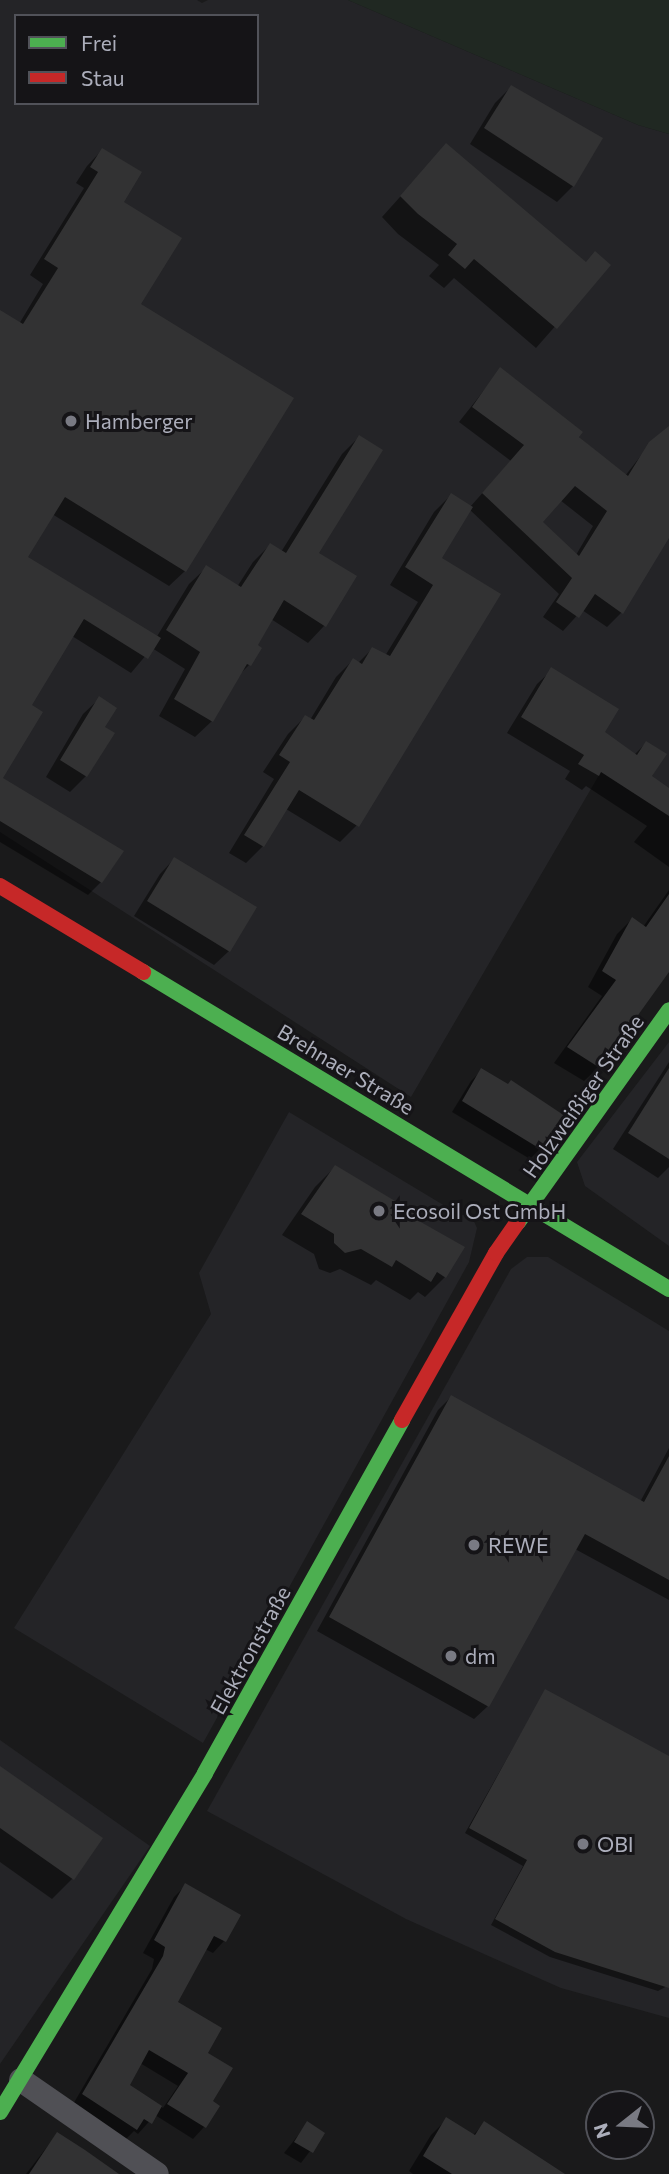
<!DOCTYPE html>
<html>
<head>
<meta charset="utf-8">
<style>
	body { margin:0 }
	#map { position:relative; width:669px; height:2174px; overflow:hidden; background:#1a1a1b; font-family:Commissioner,sans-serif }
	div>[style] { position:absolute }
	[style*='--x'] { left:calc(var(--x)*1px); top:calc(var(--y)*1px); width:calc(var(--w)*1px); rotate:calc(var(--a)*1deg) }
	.built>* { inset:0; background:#242427 }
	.green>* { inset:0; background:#202822 }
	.shadow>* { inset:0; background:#0007 }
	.building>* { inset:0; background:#323233 }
	.street>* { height:24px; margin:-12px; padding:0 12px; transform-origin:12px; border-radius:12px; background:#505055 }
	.fast>* { height:16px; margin:-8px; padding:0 8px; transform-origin:8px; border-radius:8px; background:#4caf50 }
	.jam>* { height:16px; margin:-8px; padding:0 8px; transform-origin:8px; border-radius:8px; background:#c62828 }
	.dots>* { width:19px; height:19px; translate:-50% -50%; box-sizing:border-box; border:4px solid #151417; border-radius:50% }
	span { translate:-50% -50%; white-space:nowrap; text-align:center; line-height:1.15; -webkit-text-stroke:6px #151417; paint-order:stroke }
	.poi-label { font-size:21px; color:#acaebb }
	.left { translate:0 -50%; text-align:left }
	.street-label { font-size:21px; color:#acaebb }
	.legend { position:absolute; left:14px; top:14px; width:245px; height:91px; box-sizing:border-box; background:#151417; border:2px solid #515259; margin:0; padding:9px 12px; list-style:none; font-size:21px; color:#acaebb }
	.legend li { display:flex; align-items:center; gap:14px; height:35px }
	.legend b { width:35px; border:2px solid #515259 }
	.north { position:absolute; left:585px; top:2090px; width:70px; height:70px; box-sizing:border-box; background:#151417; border:2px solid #515259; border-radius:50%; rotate:252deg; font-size:19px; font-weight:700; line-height:28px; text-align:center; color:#acaebb }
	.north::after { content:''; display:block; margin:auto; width:24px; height:32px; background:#797a83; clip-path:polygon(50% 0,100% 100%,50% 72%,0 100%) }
</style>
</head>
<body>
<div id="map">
	<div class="built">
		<i style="clip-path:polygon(evenodd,0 0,197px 0,202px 3px,208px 0,348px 0,638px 125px,669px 134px,669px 808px,602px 770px,411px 1097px,0 832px,0 0,16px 16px,257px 16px,257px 103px,16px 103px,16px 16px)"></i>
		<i style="clip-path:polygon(669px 1042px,669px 1246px,585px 1186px,577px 1162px)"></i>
		<i style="clip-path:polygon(289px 1112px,460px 1215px,471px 1215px,477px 1228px,469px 1262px,203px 1743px,14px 1628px,211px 1314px,199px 1273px)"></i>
		<i style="clip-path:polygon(527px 1257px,548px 1257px,669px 1331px,669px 2018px,561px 1988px,484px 1954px,406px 1919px,207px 1811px,511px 1269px)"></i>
		<i style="clip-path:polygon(0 1740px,150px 1846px,0 2064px)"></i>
	</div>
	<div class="green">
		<i style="clip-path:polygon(348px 0,669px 0,669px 134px,638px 125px)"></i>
	</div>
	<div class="shadow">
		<i style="clip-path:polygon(511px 87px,600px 139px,573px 186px,557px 202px,470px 144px,495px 103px)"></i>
		<i style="clip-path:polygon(443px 149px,585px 264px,609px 265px,536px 348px,454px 278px,444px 288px,429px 276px,439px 265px,398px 234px,382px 217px)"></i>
		<i style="clip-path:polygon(102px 150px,121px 203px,185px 571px,169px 586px,52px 514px,26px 557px,156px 638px,189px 584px,206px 568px,237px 587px,253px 562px,270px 545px,281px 552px,342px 454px,359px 437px,317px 553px,324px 626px,308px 643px,271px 619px,255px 646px,260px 648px,249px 665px,237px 677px,212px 721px,195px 737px,159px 716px,185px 669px,152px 648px,131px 673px,72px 636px,29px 706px,0 773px,0 312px,19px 324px,43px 284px,30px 275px,84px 188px,76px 183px,87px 166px)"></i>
		<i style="clip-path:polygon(evenodd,500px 370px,625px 476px,650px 444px,669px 440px,669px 533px,621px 613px,607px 627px,582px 610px,563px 631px,543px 617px,559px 594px,469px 509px,439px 558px,499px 594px,357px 825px,340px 842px,286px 809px,263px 846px,246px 863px,229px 853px,274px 779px,263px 772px,288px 734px,305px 717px,310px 720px,336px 677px,353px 660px,358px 663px,372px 649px,385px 656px,418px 602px,390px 585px,434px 512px,451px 495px,470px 507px,511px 461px,459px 422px,500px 370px,560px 500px,593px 526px,576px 555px,541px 522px,560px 500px)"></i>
		<i style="clip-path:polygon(552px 670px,603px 732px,634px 755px,646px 743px,649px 777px,669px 790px,669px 867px,634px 842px,647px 826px,586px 786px,582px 790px,565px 779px,570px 771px,507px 733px,537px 684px)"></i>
		<i style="clip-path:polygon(99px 699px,103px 728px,113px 734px,86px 776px,70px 792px,46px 777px,83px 714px)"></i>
		<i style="clip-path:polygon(0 801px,101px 882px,88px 895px,0 842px)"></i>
		<i style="clip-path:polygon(174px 859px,229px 951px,214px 965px,134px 916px,160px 874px)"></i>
		<i style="clip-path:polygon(669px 890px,669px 969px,599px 1067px,584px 1081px,554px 1063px,602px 996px,588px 987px,617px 934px,632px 919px,643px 927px)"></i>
		<i style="clip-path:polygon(669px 1062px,669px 1167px,658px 1178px,613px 1149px)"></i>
		<i style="clip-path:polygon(482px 1070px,541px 1148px,530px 1159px,452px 1112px,471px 1081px)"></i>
		<i style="clip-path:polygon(335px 1167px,417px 1222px,445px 1277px,425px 1297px,418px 1292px,410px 1300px,376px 1280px,371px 1285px,340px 1269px,330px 1273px,319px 1269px,314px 1254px,282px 1235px,315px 1187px)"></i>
		<i style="clip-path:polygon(451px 1397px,640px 1502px,669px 1448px,669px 1600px,575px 1549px,488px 1706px,474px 1719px,317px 1631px,438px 1410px)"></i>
		<i style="clip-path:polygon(545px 1691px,669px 1758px,669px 1985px,658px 1991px,550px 1957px,491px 1925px,523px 1866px,465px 1833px)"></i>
		<i style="clip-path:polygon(0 1768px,100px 1839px,72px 1879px,52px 1899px,0 1862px)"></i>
		<i style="clip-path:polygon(evenodd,186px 1885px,224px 1941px,213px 1953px,205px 1949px,176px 2003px,205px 2054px,211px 2102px,204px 2127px,193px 2139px,155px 2115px,138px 2134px,134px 2131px,124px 2141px,72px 2106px,152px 1969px,154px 1959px,143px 1953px,174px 1897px,186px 1885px,140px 2063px,178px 2086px,163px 2108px,128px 2085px,140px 2063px)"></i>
		<i style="clip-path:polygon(446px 2120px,473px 2135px,484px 2124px,562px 2174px,413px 2174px,409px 2171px,431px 2135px)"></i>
		<i style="clip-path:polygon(307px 2124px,323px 2134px,301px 2163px,284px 2153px)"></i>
		<i style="clip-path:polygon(57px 2134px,106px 2174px,26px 2174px)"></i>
	</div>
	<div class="building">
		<i style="clip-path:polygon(511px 85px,603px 138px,574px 187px,484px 128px)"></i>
		<i style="clip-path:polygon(446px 143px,586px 262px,595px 251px,611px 265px,557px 329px,474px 259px,465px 269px,448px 255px,457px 244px,418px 214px,400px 196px)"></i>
		<i style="clip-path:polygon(102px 148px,142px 172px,124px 202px,182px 238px,141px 304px,294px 398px,186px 572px,65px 497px,28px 557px,161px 638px,148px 659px,84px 619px,32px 705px,43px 712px,3px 778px,124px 851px,102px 883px,0 821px,0 310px,23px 324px,58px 268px,44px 259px,98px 172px,90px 167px)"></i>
		<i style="clip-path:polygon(evenodd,500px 367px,583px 432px,579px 437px,628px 476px,649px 442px,669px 426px,669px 538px,623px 614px,595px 594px,579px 618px,556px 602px,572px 578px,482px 493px,524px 445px,472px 407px,500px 367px,575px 486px,607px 511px,579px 556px,543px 522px,575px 486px)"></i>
		<i style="clip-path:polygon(359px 435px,383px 450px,319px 553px,357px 576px,326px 627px,284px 600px,258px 645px,262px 648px,251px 666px,247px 664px,213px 722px,174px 699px,200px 652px,166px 630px,206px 565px,241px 587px,270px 543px,286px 553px)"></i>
		<i style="clip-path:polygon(451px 493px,473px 507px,442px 558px,501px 594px,359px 827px,299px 790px,264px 847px,244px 835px,290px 762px,279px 755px,305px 715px,314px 720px,353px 658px,362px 664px,372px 647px,390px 656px,433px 585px,405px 567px)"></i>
		<i style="clip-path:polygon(551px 667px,619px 709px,605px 732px,637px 755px,646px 741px,667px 754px,652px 776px,669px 788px,669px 816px,601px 772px,599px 776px,578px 764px,584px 755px,521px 717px)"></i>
		<i style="clip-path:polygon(99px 696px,117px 708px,105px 727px,115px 733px,87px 777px,60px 760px)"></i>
		<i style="clip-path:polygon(174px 857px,257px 907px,230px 952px,147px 901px)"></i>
		<i style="clip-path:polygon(669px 894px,669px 972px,600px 1068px,567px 1047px,616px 980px,602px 971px,632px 917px,646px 927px)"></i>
		<i style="clip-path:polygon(481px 1068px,508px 1084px,511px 1080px,565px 1116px,542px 1150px,462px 1101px)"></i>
		<i style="clip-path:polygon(669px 1068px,669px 1159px,628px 1133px)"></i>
		<i style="clip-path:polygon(335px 1165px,420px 1216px,419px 1221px,465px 1247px,446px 1278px,437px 1272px,431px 1282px,396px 1260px,392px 1267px,361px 1249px,345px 1253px,334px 1243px,334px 1234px,301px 1214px)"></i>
		<i style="clip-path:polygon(451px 1395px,644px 1502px,669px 1456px,669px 1580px,585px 1534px,489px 1707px,329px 1617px)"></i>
		<i style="clip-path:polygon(545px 1689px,669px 1756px,669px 1988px,555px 1952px,495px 1919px,527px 1860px,469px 1828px)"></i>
		<i style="clip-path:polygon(0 1766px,103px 1838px,74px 1880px,0 1828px)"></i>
		<i style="clip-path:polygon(185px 1883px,241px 1915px,226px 1942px,214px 1936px,178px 2002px,222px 2028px,208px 2053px,233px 2068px,213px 2101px,220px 2106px,206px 2128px,167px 2104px,188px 2073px,149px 2050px,130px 2085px,162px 2106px,152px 2124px,144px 2119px,137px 2130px,82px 2094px,163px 1956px,165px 1947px,154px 1940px)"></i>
		<i style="clip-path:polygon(446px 2117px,475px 2135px,484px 2121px,565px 2174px,452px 2174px,423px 2156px)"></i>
		<i style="clip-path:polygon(307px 2121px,325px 2133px,313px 2153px,294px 2142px)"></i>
		<i style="clip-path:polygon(57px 2132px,85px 2150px,119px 2174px,29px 2174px)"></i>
	</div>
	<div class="street">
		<i style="--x:21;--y:2080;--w:165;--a:34.7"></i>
	</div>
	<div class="fast">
		<i style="--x:143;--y:972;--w:614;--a:31.08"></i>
		<i style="--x:518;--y:1222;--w:260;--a:-54.5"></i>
		<i style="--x:0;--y:2112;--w:396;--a:-58.8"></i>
		<i style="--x:205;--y:1773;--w:404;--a:-60.8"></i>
	</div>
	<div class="jam">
		<i style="--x:0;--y:886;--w:167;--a:31"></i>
		<i style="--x:402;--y:1420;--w:192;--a:-60.6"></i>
		<i style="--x:496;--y:1253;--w:38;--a:-55"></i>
	</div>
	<div class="dots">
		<i style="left:71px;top:421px;background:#797a83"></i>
		<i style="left:379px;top:1211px;background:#797a83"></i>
		<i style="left:474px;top:1545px;background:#797a83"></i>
		<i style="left:451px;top:1656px;background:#797a83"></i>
		<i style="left:583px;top:1844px;background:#797a83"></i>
	</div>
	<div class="poi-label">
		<span class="left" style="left:85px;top:421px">Hamberger</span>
		<span class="left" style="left:393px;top:1211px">Ecosoil Ost GmbH</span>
		<span class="left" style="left:488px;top:1545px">REWE</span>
		<span class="left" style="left:465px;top:1656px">dm</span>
		<span class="left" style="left:597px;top:1844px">OBI</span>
	</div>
	<div class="street-label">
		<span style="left:346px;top:1069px;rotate:31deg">Brehnaer Straße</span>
		<span style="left:583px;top:1096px;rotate:-55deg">Holzweißiger Straße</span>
		<span style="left:250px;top:1650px;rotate:-61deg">Elektronstraße</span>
	</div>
	<ul class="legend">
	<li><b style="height:9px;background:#4caf50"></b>Frei</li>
	<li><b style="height:9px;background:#c62828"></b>Stau</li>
	</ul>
	<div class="north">N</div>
</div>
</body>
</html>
